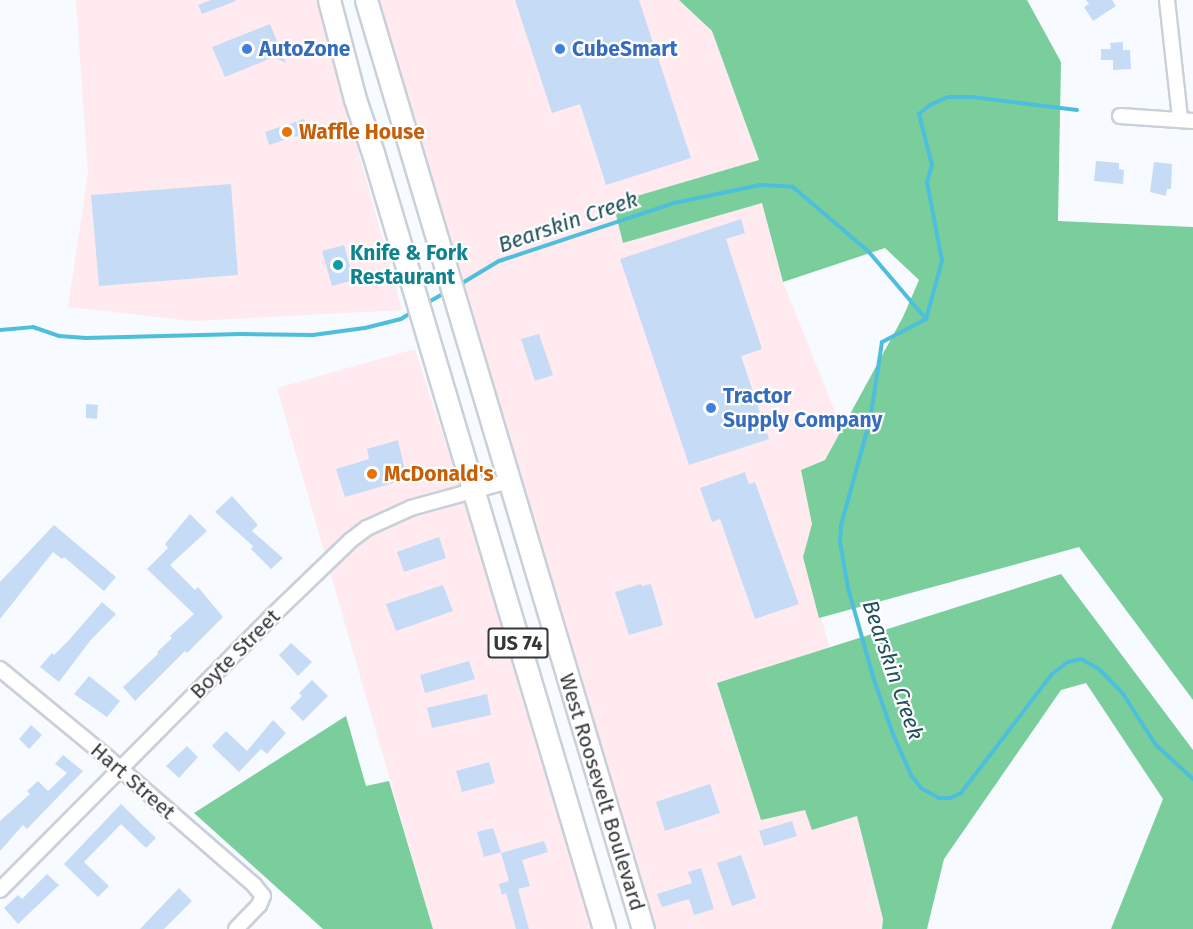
<!DOCTYPE html>
<html>
<head>
<meta charset="utf-8">
<style>
	body { margin:0 }
	#map { position:relative; width:1193px; height:929px; overflow:hidden; background:#f7fafe; font-family:"Fira Sans",sans-serif }
	div>[style] { position:absolute }
	[style*='--x'] { left:calc(var(--x)*1px); top:calc(var(--y)*1px); width:calc(var(--w)*1px); rotate:calc(var(--a)*1deg) }
	.commercial>* { inset:0; background:#ffeaef }
	.forest>* { inset:0; background:#7ace9c }
	.stream>* { height:4px; margin:-2px; padding:0 2px; transform-origin:2px; border-radius:2px; background:#4dbedc }
	.building>* { inset:0; background:#c6dcf6 }
	.roads { filter:drop-shadow(2px 0 #c9d0d9) drop-shadow(-2px 0 #c9d0d9) drop-shadow(0 2px #c9d0d9) drop-shadow(0 -2px #c9d0d9) }
	.minor>* { height:14px; margin:-7px; padding:0 7px; transform-origin:7px; border-radius:7px; background:#fff }
	.highway>* { height:21px; margin:-10.5px; padding:0 10.5px; transform-origin:10.5px; border-radius:10.5px; background:#fff }
	.dots>* { width:16px; height:16px; translate:-50% -50%; box-sizing:border-box; border:3px solid #fff; border-radius:50% }
	span { translate:-50% -50%; white-space:nowrap; text-align:center; line-height:1.15; -webkit-text-stroke:4.5px #fff; paint-order:stroke }
	.shield-label span { padding:2px 4px; background:#fff; border:2px solid; border-radius:4px; -webkit-text-stroke-width:0 }
	.shield-label { font-size:20px; color:#34373a; font-weight:700 }
	.shop-label { font-size:21px; color:#366cbe; font-weight:700 }
	.left { translate:0 -50%; text-align:left }
	.food-label { font-size:21px; color:#c56008; font-weight:700 }
	.culture-label { font-size:21px; color:#0d838f; font-weight:700 }
	.street-label { font-size:21px; color:#34373a }
	.water-label { font-size:22px; color:#20505d; font-style:italic }
</style>
</head>
<body>
<div id="map">
	<div class="commercial">
		<i style="clip-path:polygon(76px 0,317px 0,402px 310px,193px 321px,68px 307px,88px 173px)"></i>
		<i style="clip-path:polygon(378px 0,679px 0,712px 31px,759px 160px,613px 203px,623px 243px,762px 203px,783px 282px,842px 429px,825px 460px,801px 470px,812px 524px,803px 557px,830px 648px,717px 684px,805px 810px,813px 830px,857px 816px,883px 919px,882px 929px,655px 929px)"></i>
		<i style="clip-path:polygon(415px 349px,477px 541px,591px 929px,433px 929px,277px 388px)"></i>
	</div>
	<div class="forest">
		<i style="clip-path:polygon(679px 0,1027px 0,1061px 62px,1058px 221px,1193px 227px,1193px 700px,1079px 547px,819px 618px,803px 557px,812px 524px,801px 470px,825px 460px,903px 317px,919px 280px,885px 248px,783px 282px,762px 203px,623px 243px,613px 203px,759px 160px,712px 31px)"></i>
		<i style="clip-path:polygon(1061px 574px,1193px 750px,1193px 929px,1111px 929px,1163px 799px,1086px 683px,1061px 690px,944px 859px,927px 929px,882px 929px,883px 919px,857px 816px,812px 830px,805px 810px,761px 820px,717px 683px)"></i>
		<i style="clip-path:polygon(346px 716px,366px 786px,389px 781px,433px 929px,323px 929px,194px 813px)"></i>
	</div>
	<div class="stream">
		<i style="--x:1077;--y:110;--w:106;--a:-172.9"></i>
		<i style="--x:972;--y:97;--w:24;--a:180"></i>
		<i style="--x:948;--y:97;--w:20;--a:156"></i>
		<i style="--x:930;--y:105;--w:14;--a:141"></i>
		<i style="--x:919;--y:114;--w:53;--a:75.7"></i>
		<i style="--x:932;--y:165;--w:18;--a:106"></i>
		<i style="--x:927;--y:182;--w:80;--a:79.2"></i>
		<i style="--x:942;--y:261;--w:60;--a:105.4"></i>
		<i style="--x:926;--y:319;--w:50;--a:152.4"></i>
		<i style="--x:882;--y:342;--w:79;--a:98.7"></i>
		<i style="--x:870;--y:420;--w:109;--a:105.4"></i>
		<i style="--x:841;--y:525;--w:17;--a:93"></i>
		<i style="--x:840;--y:542;--w:47;--a:80.1"></i>
		<i style="--x:848;--y:588;--w:96;--a:74.2"></i>
		<i style="--x:874;--y:680;--w:57;--a:70.6"></i>
		<i style="--x:893;--y:734;--w:45;--a:66.3"></i>
		<i style="--x:911;--y:775;--w:16;--a:52"></i>
		<i style="--x:921;--y:788;--w:21;--a:29"></i>
		<i style="--x:939;--y:798;--w:11;--a:0"></i>
		<i style="--x:950;--y:798;--w:12;--a:-24"></i>
		<i style="--x:961;--y:793;--w:150;--a:-52.6"></i>
		<i style="--x:1052;--y:674;--w:20;--a:-37"></i>
		<i style="--x:1068;--y:662;--w:13;--a:-13"></i>
		<i style="--x:1081;--y:659;--w:21;--a:29"></i>
		<i style="--x:1099;--y:669;--w:35;--a:46"></i>
		<i style="--x:1123;--y:694;--w:61;--a:57.1"></i>
		<i style="--x:1156;--y:745;--w:50;--a:42.6"></i>
		<i style="--x:459;--y:285;--w:47;--a:-31"></i>
		<i style="--x:499;--y:261;--w:184;--a:-18.3"></i>
		<i style="--x:674;--y:203;--w:88;--a:-11.8"></i>
		<i style="--x:760;--y:185;--w:33;--a:3"></i>
		<i style="--x:793;--y:187;--w:100;--a:40.5"></i>
		<i style="--x:869;--y:252;--w:88;--a:49.6"></i>
		<i style="--x:425;--y:304;--w:23;--a:-29"></i>
		<i style="--x:0;--y:330;--w:33;--a:-5"></i>
		<i style="--x:33;--y:327;--w:28;--a:19"></i>
		<i style="--x:59;--y:336;--w:27;--a:4"></i>
		<i style="--x:86;--y:338;--w:155;--a:-1.5"></i>
		<i style="--x:241;--y:334;--w:72;--a:0.8"></i>
		<i style="--x:313;--y:335;--w:52;--a:-7.7"></i>
		<i style="--x:365;--y:328;--w:37;--a:-14"></i>
		<i style="--x:401;--y:319;--w:15;--a:-32"></i>
	</div>
	<div class="building">
		<i style="clip-path:polygon(211px 0,236px 0,236px 1px,202px 14px,198px 5px)"></i>
		<i style="clip-path:polygon(515px 0,639px 0,691px 158px,606px 185px,580px 104px,552px 113px)"></i>
		<i style="clip-path:polygon(1086px 0,1112px 0,1116px 6px,1093px 21px,1084px 7px,1089px 4px)"></i>
		<i style="clip-path:polygon(270px 24px,286px 63px,274px 57px,225px 77px,212px 47px)"></i>
		<i style="clip-path:polygon(1123px 42px,1123px 50px,1130px 50px,1131px 69px,1113px 70px,1113px 60px,1101px 60px,1101px 49px,1111px 49px,1110px 43px)"></i>
		<i style="clip-path:polygon(304px 119px,309px 132px,269px 145px,265px 132px)"></i>
		<i style="clip-path:polygon(1096px 161px,1119px 163px,1119px 169px,1124px 170px,1123px 184px,1094px 181px)"></i>
		<i style="clip-path:polygon(1154px 162px,1172px 164px,1171px 189px,1167px 189px,1166px 196px,1150px 192px)"></i>
		<i style="clip-path:polygon(231px 184px,238px 275px,99px 286px,91px 195px)"></i>
		<i style="clip-path:polygon(741px 219px,745px 233px,726px 239px,762px 349px,741px 356px,769px 439px,689px 465px,620px 259px)"></i>
		<i style="clip-path:polygon(344px 245px,354px 280px,332px 286px,322px 251px)"></i>
		<i style="clip-path:polygon(539px 334px,553px 375px,535px 381px,521px 339px)"></i>
		<i style="clip-path:polygon(86px 404px,98px 405px,97px 419px,86px 418px)"></i>
		<i style="clip-path:polygon(398px 440px,407px 479px,345px 497px,336px 469px,369px 459px,367px 449px)"></i>
		<i style="clip-path:polygon(745px 472px,749px 484px,755px 482px,799px 604px,755px 619px,720px 519px,712px 522px,700px 488px)"></i>
		<i style="clip-path:polygon(232px 496px,258px 525px,252px 531px,283px 558px,271px 569px,251px 549px,253px 546px,215px 512px)"></i>
		<i style="clip-path:polygon(190px 514px,207px 531px,170px 565px,195px 590px,198px 587px,223px 617px,187px 653px,185px 651px,135px 701px,123px 687px,158px 654px,157px 652px,172px 638px,170px 636px,194px 614px,147px 569px,168px 548px,165px 544px)"></i>
		<i style="clip-path:polygon(54px 525px,116px 577px,104px 591px,64px 557px,62px 559px,53px 552px,0 619px,0 582px)"></i>
		<i style="clip-path:polygon(439px 537px,446px 558px,404px 572px,397px 552px)"></i>
		<i style="clip-path:polygon(641px 584px,642px 586px,651px 584px,663px 625px,629px 635px,615px 592px)"></i>
		<i style="clip-path:polygon(443px 585px,453px 611px,396px 631px,386px 604px)"></i>
		<i style="clip-path:polygon(102px 602px,116px 614px,90px 641px,59px 682px,40px 667px,52px 653px,54px 655px,69px 640px)"></i>
		<i style="clip-path:polygon(291px 643px,312px 662px,298px 676px,279px 655px)"></i>
		<i style="clip-path:polygon(469px 661px,475px 679px,425px 693px,420px 675px)"></i>
		<i style="clip-path:polygon(89px 676px,120px 701px,107px 717px,74px 694px)"></i>
		<i style="clip-path:polygon(312px 680px,328px 696px,303px 721px,290px 708px,302px 696px,299px 693px)"></i>
		<i style="clip-path:polygon(487px 694px,491px 715px,432px 728px,427px 708px)"></i>
		<i style="clip-path:polygon(273px 720px,286px 733px,267px 754px,261px 749px,239px 772px,212px 746px,226px 731px,247px 751px)"></i>
		<i style="clip-path:polygon(31px 725px,42px 735px,29px 749px,19px 739px)"></i>
		<i style="clip-path:polygon(187px 746px,198px 757px,179px 778px,166px 766px)"></i>
		<i style="clip-path:polygon(63px 755px,83px 771px,27px 829px,23px 825px,0 851px,0 821px,30px 794px,27px 791px,38px 781px,48px 791px,67px 773px,55px 764px)"></i>
		<i style="clip-path:polygon(489px 762px,495px 783px,462px 792px,456px 771px)"></i>
		<i style="clip-path:polygon(710px 784px,720px 813px,665px 831px,656px 802px)"></i>
		<i style="clip-path:polygon(121px 804px,156px 838px,146px 848px,121px 824px,84px 862px,109px 886px,98px 897px,64px 864px)"></i>
		<i style="clip-path:polygon(792px 821px,797px 836px,764px 846px,759px 831px)"></i>
		<i style="clip-path:polygon(493px 828px,501px 852px,484px 857px,477px 832px)"></i>
		<i style="clip-path:polygon(544px 841px,548px 852px,522px 860px,530px 886px,518px 889px,529px 929px,516px 929px,506px 893px,502px 895px,499px 884px,509px 881px,501px 853px)"></i>
		<i style="clip-path:polygon(741px 855px,756px 898px,732px 906px,717px 863px)"></i>
		<i style="clip-path:polygon(701px 868px,714px 909px,694px 915px,689px 899px,662px 907px,657px 894px,692px 883px,688px 872px)"></i>
		<i style="clip-path:polygon(47px 874px,59px 885px,18px 924px,4px 908px,18px 895px,22px 899px)"></i>
		<i style="clip-path:polygon(179px 888px,192px 901px,164px 929px,140px 929px)"></i>
	</div>
	<div class="roads">
		<div class="minor">
			<i style="--x:1167;--y:0;--w:119;--a:83.7"></i>
			<i style="--x:1120;--y:116;--w:73;--a:3.9"></i>
			<i style="--x:0;--y:669;--w:140;--a:39.5"></i>
			<i style="--x:108;--y:758;--w:194;--a:41"></i>
			<i style="--x:254;--y:885;--w:14;--a:51"></i>
			<i style="--x:263;--y:896;--w:10;--a:114"></i>
			<i style="--x:259;--y:905;--w:33;--a:134"></i>
			<i style="--x:0;--y:890;--w:385;--a:-45.2"></i>
			<i style="--x:271;--y:617;--w:111;--a:-43.9"></i>
			<i style="--x:351;--y:540;--w:20;--a:-37"></i>
			<i style="--x:367;--y:528;--w:48;--a:-24.4"></i>
			<i style="--x:411;--y:508;--w:102;--a:-15.4"></i>
		</div>
		<div class="highway">
			<i style="--x:329;--y:0;--w:102;--a:75.3"></i>
			<i style="--x:355;--y:99;--w:57;--a:71.6"></i>
			<i style="--x:373;--y:153;--w:810;--a:73.42"></i>
			<i style="--x:366;--y:0;--w:969;--a:73.4"></i>
		</div>
	</div>
	<div class="dots">
		<i style="left:247px;top:49px;background:#3f7fe0"></i>
		<i style="left:560px;top:49px;background:#3f7fe0"></i>
		<i style="left:287px;top:132px;background:#e8710a"></i>
		<i style="left:338px;top:265px;background:#0f9aa8"></i>
		<i style="left:711px;top:408px;background:#3f7fe0"></i>
		<i style="left:372px;top:474px;background:#e8710a"></i>
	</div>
	<div class="shield-label">
		<span style="left:518px;top:643px">US 74</span>
	</div>
	<div class="shop-label">
		<span class="left" style="left:259px;top:49px">AutoZone</span>
		<span class="left" style="left:572px;top:49px">CubeSmart</span>
		<span class="left" style="left:723px;top:408px">Tractor<br>Supply Company</span>
	</div>
	<div class="food-label">
		<span class="left" style="left:299px;top:132px">Waffle House</span>
		<span class="left" style="left:384px;top:474px">McDonald's</span>
	</div>
	<div class="culture-label">
		<span class="left" style="left:350px;top:265px">Knife &amp; Fork<br>Restaurant</span>
	</div>
	<div class="street-label">
		<span style="left:235px;top:654px;rotate:-45deg">Boyte Street</span>
		<span style="left:133px;top:781px;rotate:41deg">Hart Street</span>
		<span style="left:602px;top:792px;rotate:73deg">West Roosevelt Boulevard</span>
	</div>
	<div class="water-label">
		<span style="left:568px;top:222px;rotate:-19deg">Bearskin Creek</span>
		<span style="left:893px;top:670px;rotate:71deg">Bearskin Creek</span>
	</div>
</div>
</body>
</html>
